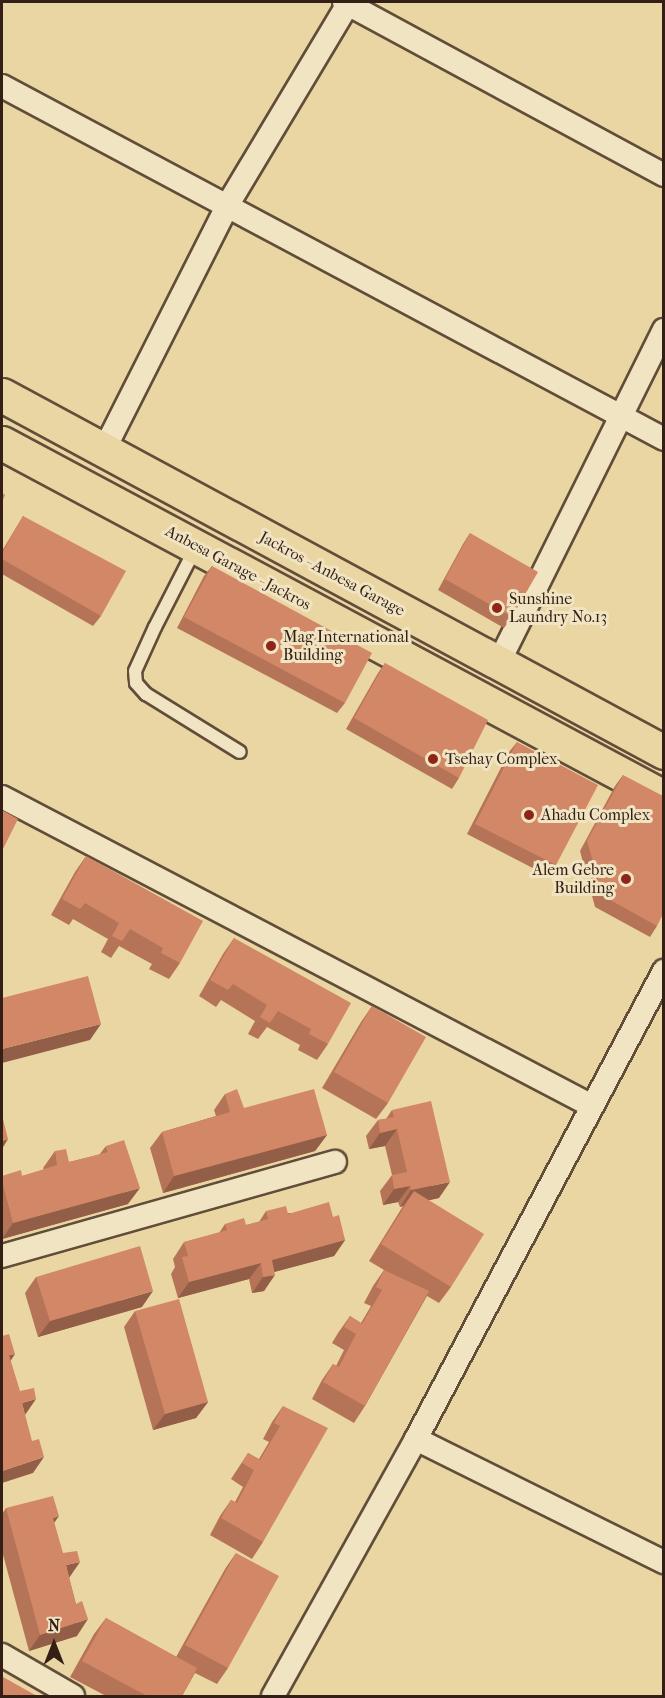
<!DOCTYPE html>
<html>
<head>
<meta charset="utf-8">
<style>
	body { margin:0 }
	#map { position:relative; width:665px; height:1698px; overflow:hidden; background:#ead6a3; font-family:"IM FELL French Canon",serif }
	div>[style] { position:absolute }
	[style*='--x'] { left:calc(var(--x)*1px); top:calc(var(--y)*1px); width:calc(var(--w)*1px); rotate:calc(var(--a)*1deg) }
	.roads { filter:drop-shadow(2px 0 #614d39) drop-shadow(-2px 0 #614d39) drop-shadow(0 2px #614d39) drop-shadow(0 -2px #614d39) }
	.service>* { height:12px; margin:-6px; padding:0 6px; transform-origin:6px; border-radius:6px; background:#f1e4c3 }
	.minor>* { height:22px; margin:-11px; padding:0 11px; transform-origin:11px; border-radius:11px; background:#f1e4c3 }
	.primary>* { height:33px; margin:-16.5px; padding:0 16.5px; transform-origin:16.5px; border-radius:16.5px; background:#ead6a3 }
	.wall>* { inset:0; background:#b57458 }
	.shaded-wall>* { inset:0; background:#935e47 }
	.building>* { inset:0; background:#d28766 }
	.dots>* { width:16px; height:16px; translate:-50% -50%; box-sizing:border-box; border:3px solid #f1e4c3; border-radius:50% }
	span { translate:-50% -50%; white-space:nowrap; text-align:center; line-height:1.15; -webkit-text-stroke:6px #f1e4c3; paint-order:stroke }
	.street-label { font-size:16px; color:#331f16 }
	.poi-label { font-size:16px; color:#331f16 }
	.left { translate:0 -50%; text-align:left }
	.right { translate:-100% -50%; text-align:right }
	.frame { position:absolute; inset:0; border:3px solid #331f16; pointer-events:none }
	.north { position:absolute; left:24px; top:1614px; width:60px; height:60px; -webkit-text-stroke:4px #f1e4c3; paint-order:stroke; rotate:0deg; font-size:16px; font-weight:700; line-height:24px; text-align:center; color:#331f16 }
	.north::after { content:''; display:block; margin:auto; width:21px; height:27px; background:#331f16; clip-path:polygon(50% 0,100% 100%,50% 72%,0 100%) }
</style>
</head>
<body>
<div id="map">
	<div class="roads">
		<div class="service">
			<i style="--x:196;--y:547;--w:90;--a:117.1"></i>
			<i style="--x:155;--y:627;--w:48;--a:114.4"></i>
			<i style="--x:135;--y:671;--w:12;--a:85"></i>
			<i style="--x:136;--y:683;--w:15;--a:48"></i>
			<i style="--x:146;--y:694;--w:110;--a:31.7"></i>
		</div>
		<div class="minor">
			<i style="--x:344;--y:2;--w:364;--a:28.4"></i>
			<i style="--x:2;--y:86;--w:750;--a:28.07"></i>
			<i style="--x:104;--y:450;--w:273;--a:-63.2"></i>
			<i style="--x:227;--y:206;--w:238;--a:-59.1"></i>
			<i style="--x:499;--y:662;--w:371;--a:-63.6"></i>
			<i style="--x:2;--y:797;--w:666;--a:27.64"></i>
			<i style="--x:2;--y:1256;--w:346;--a:-15.8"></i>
			<i style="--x:416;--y:1439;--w:277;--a:26.4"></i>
			<i style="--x:2;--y:1655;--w:82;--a:30"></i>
			<i style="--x:273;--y:1696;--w:294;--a:-60.9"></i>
			<i style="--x:416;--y:1439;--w:530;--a:-62.08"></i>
		</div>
		<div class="primary">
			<i style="--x:2;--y:395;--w:752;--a:28.34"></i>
			<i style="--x:2;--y:443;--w:751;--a:28.14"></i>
		</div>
	</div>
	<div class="wall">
		<i style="clip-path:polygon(23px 516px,101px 616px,93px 626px,2px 574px,2px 551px)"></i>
		<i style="clip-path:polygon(470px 533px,512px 617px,504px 628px,438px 590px,463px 544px)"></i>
		<i style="clip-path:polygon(212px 566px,345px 703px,337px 713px,177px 628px,204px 576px)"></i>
		<i style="clip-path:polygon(385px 663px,459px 778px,452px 789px,346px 729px,378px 673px)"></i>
		<i style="clip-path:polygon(517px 742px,556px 865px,548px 876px,467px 834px,509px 752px)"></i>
		<i style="clip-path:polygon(623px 775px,657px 926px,650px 937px,595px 907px,580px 851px,615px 786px)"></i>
		<i style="clip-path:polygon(86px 856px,180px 963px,169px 979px,149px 969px,152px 964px,119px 946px,111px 958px,101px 952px,108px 939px,73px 919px,69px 925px,51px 915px,75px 872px)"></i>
		<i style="clip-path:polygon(234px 938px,328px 1044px,317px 1060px,298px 1050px,300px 1045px,267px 1027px,258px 1039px,248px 1034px,255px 1021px,221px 1000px,216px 1007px,199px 996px,223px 954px)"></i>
		<i style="clip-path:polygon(372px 1006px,388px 1103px,376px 1119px,322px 1088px,361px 1022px)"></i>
		<i style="clip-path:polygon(225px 1094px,244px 1108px,327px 1135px,315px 1151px,163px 1193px,150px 1148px,162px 1132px,216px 1116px,214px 1110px)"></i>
		<i style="clip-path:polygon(392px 1110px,439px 1198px,428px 1200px,451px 1287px,439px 1303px,427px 1296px,365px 1406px,354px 1423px,312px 1399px,322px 1380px,333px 1364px,336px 1366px,344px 1350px,332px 1343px,338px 1333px,350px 1316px,361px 1323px,371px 1306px,364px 1303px,373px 1286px,384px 1270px,369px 1261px,403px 1206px,400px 1207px,398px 1202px,383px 1205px,380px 1191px,392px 1175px,385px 1146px,369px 1149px,366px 1136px,378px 1120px,386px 1119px)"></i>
		<i style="clip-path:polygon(106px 1146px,128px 1204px,2px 1239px,2px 1176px,22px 1176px,44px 1170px,43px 1168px,55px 1151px,69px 1162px,99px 1155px)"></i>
		<i style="clip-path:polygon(266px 1211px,333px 1217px,345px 1240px,334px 1256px,274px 1272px,264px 1291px,252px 1293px,249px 1279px,178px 1298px,171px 1274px,175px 1267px,173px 1259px,184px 1242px,219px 1233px,225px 1224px,246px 1225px,259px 1222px)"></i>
		<i style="clip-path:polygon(36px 1277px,142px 1307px,38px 1337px,25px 1293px)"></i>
		<i style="clip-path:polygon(135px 1311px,208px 1402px,196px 1418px,153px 1430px,124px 1327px)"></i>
		<i style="clip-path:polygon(283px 1406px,263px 1542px,252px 1559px,210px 1535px,220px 1516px,231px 1500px,235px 1502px,243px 1487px,231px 1479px,248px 1453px,259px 1459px,269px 1442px,263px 1439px,272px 1422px)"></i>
		<i style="clip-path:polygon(6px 1508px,54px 1523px,76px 1604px,77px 1636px,29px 1651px,2px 1551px,2px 1514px)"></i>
		<i style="clip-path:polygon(236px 1553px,228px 1668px,217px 1684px,195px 1673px,182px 1696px,106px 1696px,70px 1677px,94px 1634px,106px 1618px,176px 1657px,225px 1569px)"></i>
	</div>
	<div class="shaded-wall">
		<i style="clip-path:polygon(101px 1024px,90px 1040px,2px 1063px,2px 1049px)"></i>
		<i style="clip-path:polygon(397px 1129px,385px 1146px,369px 1149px,380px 1133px)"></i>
		<i style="clip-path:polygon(327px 1135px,315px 1151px,163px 1193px,174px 1176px)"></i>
		<i style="clip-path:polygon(8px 1139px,2px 1149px,2px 1141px)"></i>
		<i style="clip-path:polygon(450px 1182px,439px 1198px,405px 1206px,414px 1191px,403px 1206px,400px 1207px,411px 1190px)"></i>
		<i style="clip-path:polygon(410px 1186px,398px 1202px,383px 1205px,394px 1189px)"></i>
		<i style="clip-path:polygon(140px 1188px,128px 1204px,2px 1239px,13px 1223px)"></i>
		<i style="clip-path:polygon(345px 1240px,334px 1256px,263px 1275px,272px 1260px)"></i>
		<i style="clip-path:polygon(261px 1263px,249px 1279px,178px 1298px,189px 1282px)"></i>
		<i style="clip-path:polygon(275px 1275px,264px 1291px,252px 1293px,263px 1277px)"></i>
		<i style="clip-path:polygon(153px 1291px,142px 1307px,38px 1337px,50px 1321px)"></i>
		<i style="clip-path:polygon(15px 1354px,4px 1371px,9px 1355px)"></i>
		<i style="clip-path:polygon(36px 1399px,25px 1415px,22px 1403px)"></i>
		<i style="clip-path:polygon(208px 1402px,196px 1418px,153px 1430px,165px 1414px)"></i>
		<i style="clip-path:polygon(44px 1457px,33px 1473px,2px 1483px,2px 1471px)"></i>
		<i style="clip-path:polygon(59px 1516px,47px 1533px,53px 1518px)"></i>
		<i style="clip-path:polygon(80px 1562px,69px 1578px,66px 1565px)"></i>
		<i style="clip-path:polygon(88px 1619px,77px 1636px,29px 1651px,40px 1635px)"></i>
	</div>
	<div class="building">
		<i style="clip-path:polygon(2px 493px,5px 495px,2px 502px)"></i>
		<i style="clip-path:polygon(23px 516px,126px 571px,101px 616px,2px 559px,2px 553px)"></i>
		<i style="clip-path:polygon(470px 533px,538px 572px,512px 617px,445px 579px)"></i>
		<i style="clip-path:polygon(212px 566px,372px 653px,345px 703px,184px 617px)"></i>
		<i style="clip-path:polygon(385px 663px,488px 720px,459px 778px,354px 718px)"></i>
		<i style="clip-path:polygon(517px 742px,598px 785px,556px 865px,475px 824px)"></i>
		<i style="clip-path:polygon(623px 775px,663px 796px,663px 914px,657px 926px,603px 896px,587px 841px)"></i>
		<i style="clip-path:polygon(2px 810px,18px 819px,2px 851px)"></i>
		<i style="clip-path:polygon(86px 856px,203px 921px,180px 963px,161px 953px,163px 948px,130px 929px,122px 941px,112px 936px,119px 923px,85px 903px,80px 909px,62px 899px)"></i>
		<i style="clip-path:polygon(234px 938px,351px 1003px,328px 1044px,309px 1034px,311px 1029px,278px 1011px,270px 1023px,260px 1017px,267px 1005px,233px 984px,228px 990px,210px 980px)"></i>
		<i style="clip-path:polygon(88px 976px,101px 1024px,2px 1049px,2px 998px)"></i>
		<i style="clip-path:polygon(372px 1006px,426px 1037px,388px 1103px,334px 1072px)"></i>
		<i style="clip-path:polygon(237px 1089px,244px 1108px,314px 1089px,327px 1135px,174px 1176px,162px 1132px,230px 1112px,225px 1094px)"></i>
		<i style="clip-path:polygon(431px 1101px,450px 1182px,411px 1190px,410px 1186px,394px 1189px,392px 1175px,407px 1172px,397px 1129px,380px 1133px,378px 1120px,394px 1117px,392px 1110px)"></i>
		<i style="clip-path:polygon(2px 1115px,8px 1139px,2px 1141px)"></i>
		<i style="clip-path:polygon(124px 1140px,140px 1188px,13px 1223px,2px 1181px,2px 1176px,21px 1170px,22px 1176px,57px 1165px,55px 1151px,66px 1149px,69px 1162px,108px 1152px,106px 1146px)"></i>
		<i style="clip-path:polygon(414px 1191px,484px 1234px,451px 1287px,381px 1244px)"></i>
		<i style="clip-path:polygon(329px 1202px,333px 1217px,339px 1215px,345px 1240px,272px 1260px,275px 1275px,263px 1277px,261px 1263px,189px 1282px,182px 1257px,188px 1256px,184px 1242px,227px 1230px,225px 1224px,244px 1218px,246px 1225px,268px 1219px,266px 1211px,286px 1206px,288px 1214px)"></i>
		<i style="clip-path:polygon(140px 1246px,153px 1291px,50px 1321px,36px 1277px)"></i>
		<i style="clip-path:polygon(384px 1270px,429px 1291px,365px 1406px,323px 1382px,333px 1364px,339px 1367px,356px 1334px,344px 1327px,350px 1316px,362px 1324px,382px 1290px,376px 1287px)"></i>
		<i style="clip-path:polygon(179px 1299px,208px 1402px,165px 1414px,135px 1311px)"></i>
		<i style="clip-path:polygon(9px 1334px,15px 1354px,9px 1355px,20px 1391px,34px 1388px,36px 1399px,22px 1403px,32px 1441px,39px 1439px,44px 1457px,2px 1471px,2px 1336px)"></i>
		<i style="clip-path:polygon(283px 1406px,328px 1428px,263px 1542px,221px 1518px,231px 1500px,237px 1503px,254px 1470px,242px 1463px,248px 1453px,260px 1460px,280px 1426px,274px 1423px)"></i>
		<i style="clip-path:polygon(53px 1496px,59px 1516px,53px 1518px,63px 1553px,77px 1551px,80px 1562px,66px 1565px,76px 1604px,82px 1601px,88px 1619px,40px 1635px,6px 1508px)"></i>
		<i style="clip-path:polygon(236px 1553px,279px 1576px,228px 1668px,185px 1645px)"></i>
		<i style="clip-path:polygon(106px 1618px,197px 1668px,182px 1696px,147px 1696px,82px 1661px)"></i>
		<i style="clip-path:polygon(3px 1677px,37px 1696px,2px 1696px,2px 1679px)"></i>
	</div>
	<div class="dots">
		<i style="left:497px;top:608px;background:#8f2418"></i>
		<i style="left:271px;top:646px;background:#8f2418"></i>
		<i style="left:433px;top:759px;background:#8f2418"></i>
		<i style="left:529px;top:815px;background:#8f2418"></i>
		<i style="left:626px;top:879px;background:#8f2418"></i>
	</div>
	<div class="street-label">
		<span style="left:238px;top:568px;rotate:28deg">Anbesa Garage - Jackros</span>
		<span style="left:332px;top:574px;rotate:28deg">Jackros - Anbesa Garage</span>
	</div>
	<div class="poi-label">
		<span class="left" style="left:509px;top:608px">Sunshine<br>Laundry No.13</span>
		<span class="left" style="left:283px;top:646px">Mag International<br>Building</span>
		<span class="left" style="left:445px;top:759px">Tsehay Complex</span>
		<span class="left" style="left:541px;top:815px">Ahadu Complex</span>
		<span class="right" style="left:614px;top:879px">Alem Gebre<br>Building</span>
	</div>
	<div class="frame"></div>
	<div class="north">N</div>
</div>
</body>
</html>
